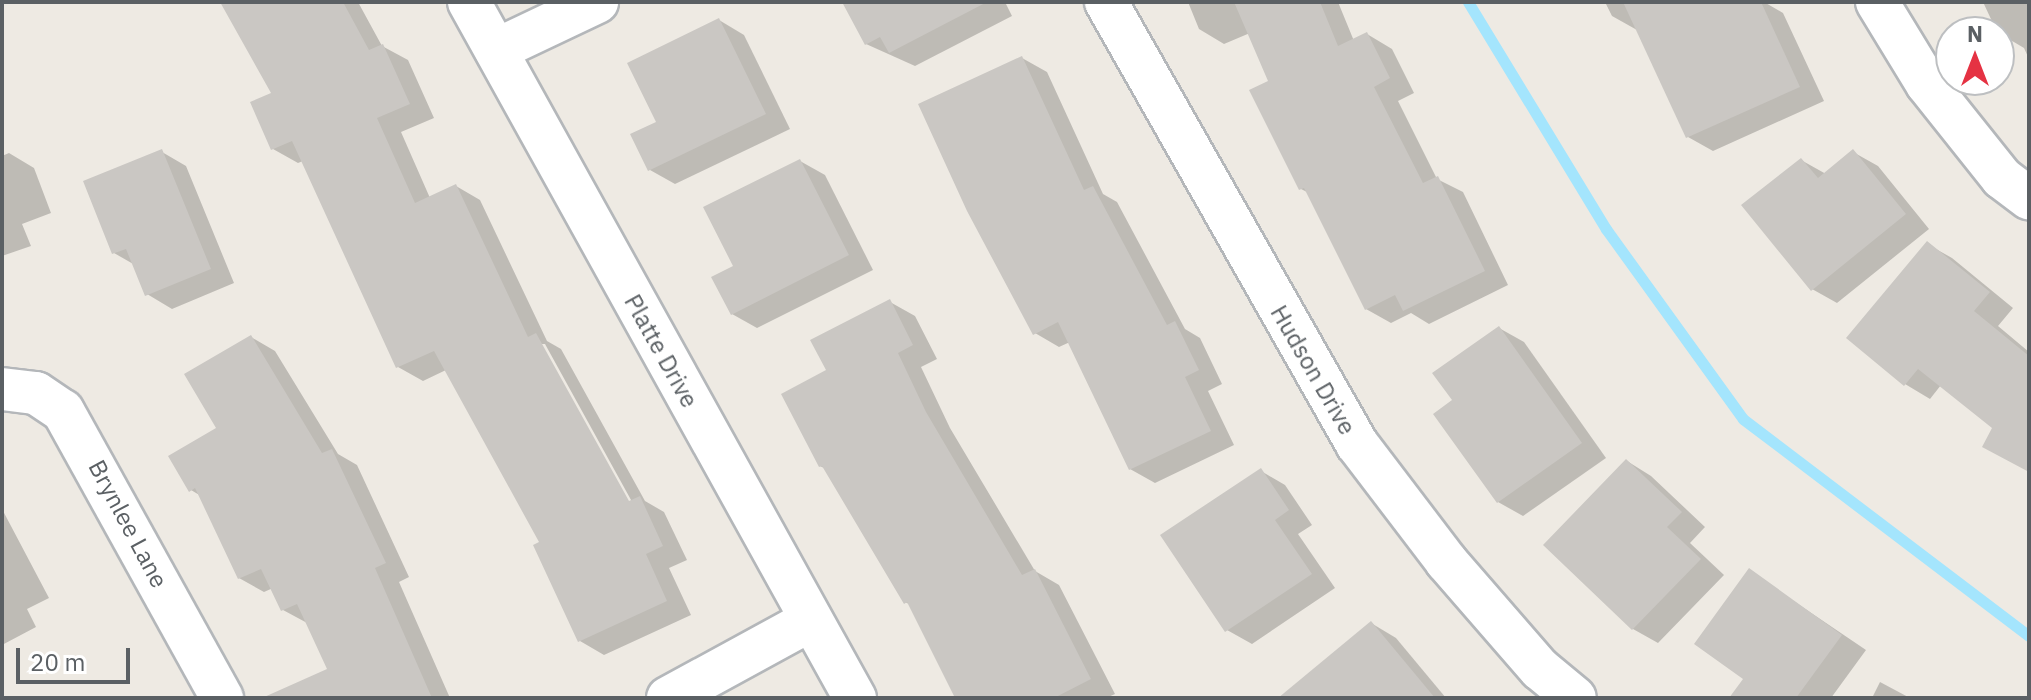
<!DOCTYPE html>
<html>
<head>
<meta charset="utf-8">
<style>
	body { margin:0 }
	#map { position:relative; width:2031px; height:700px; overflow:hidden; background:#eeeae3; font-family:"IBM Plex Sans",sans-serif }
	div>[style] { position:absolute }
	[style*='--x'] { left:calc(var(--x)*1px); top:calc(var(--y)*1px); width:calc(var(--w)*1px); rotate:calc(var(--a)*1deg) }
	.shadow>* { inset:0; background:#0003 }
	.stream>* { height:11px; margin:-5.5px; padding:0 5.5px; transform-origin:5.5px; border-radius:5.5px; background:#a4e5fd }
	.building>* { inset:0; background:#cac7c3 }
	.roads { filter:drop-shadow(2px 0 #b4b7ba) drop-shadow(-2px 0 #b4b7ba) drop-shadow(0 2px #b4b7ba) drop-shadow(0 -2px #b4b7ba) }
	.minor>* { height:42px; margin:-21px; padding:0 21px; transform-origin:21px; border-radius:21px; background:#fff }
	span { translate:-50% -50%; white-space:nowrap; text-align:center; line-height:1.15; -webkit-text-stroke:8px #fff; paint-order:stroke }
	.street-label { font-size:24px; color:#5b6064 }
	.frame { position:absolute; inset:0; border:4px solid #5b6064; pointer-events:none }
	.north { position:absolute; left:1935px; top:16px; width:80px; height:80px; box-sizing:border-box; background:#fff; border:2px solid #bdbfc1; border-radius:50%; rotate:0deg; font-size:22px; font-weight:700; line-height:32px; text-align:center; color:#5b6064 }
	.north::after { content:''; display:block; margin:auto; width:28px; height:36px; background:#e53243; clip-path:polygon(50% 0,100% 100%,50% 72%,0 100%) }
	.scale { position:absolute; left:16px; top:648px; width:114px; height:36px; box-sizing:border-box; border:4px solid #5b6064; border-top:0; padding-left:10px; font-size:24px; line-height:28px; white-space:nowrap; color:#5b6064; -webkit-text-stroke:6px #fff; paint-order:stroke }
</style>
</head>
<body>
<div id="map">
	<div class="shadow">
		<i style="clip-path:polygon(evenodd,222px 2px,358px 2px,382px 46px,408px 60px,434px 118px,401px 132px,430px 198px,456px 186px,480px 200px,547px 341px,561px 349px,645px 501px,664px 512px,687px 560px,669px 568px,691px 615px,604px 655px,580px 641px,542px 543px,446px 370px,423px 381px,398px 367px,303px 161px,298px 163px,273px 149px,273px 94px,222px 2px,540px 344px,545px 344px,636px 509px,632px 510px,540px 344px)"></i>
		<i style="clip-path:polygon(844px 2px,1005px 2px,1012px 16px,915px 66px,866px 44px)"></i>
		<i style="clip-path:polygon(1188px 2px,1338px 2px,1354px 41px,1367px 34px,1392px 49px,1414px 93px,1398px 101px,1437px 179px,1463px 192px,1508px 285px,1429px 324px,1411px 313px,1391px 323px,1366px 309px,1309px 193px,1301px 189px,1270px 82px,1250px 33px,1224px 44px,1199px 29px)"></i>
		<i style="clip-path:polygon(1605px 2px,1764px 2px,1783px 13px,1824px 101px,1713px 151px,1688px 137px,1637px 30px,1612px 16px)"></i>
		<i style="clip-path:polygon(1983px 2px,2029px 2px,2029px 59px,2024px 48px,1997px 32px)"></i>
		<i style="clip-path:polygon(719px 20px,744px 35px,790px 129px,675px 184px,650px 170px,659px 123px)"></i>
		<i style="clip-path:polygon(1022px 58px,1047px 72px,1103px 194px,1117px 202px,1185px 329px,1200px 338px,1222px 384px,1208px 391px,1234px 445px,1155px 483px,1130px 469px,1070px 342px,1059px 347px,1035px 333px)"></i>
		<i style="clip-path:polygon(162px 152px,186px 166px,234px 283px,172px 309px,147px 294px,135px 265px,114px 253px)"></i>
		<i style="clip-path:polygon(1853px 152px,1878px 166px,1929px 229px,1837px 303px,1812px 289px,1801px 160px,1826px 174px)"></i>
		<i style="clip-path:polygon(9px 153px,34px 168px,51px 213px,22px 224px,31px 246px,2px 256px,2px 156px)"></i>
		<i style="clip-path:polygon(800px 161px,825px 175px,873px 270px,757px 328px,732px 314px,736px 266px)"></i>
		<i style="clip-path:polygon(1927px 244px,1952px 258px,2013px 308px,1998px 326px,2029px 352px,2029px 471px,1994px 428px,1941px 385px,1930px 399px,1905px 384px,1849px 338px)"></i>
		<i style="clip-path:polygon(890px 302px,915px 316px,937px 359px,921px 367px,950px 428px,1035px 571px,1059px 585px,1115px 694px,1106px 698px,957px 698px,911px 605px,905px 602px,826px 469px,820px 466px,829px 371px)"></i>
		<i style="clip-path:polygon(1499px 328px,1524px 342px,1606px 458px,1523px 516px,1498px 502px)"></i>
		<i style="clip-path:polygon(251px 337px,275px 351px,338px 454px,357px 465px,409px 577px,399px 582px,450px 698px,309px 698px,329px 670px,309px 624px,283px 610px,273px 588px,264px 592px,239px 578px,201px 496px,191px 490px,219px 429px)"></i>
		<i style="clip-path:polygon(1627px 461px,1651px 476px,1705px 527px,1690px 543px,1724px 575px,1658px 643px,1633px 629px,1546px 545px)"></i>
		<i style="clip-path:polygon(1261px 471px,1285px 485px,1312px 525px,1298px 534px,1335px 588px,1252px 644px,1227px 630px)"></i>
		<i style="clip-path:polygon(2px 509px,49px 598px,27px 609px,36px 627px,2px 645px)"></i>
		<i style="clip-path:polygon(1749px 571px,1866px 650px,1831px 698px,1731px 698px,1746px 678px)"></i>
		<i style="clip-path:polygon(1371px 623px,1396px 638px,1446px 698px,1287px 698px)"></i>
		<i style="clip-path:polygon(1880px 682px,1910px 698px,1872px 698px)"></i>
	</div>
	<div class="stream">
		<i style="--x:1468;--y:2;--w:266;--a:58.7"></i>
		<i style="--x:1606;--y:229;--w:234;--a:54.2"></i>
		<i style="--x:1743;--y:419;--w:359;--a:37.2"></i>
	</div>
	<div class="building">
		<i style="clip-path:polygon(220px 2px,343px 2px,369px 50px,383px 44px,410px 104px,377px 118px,415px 203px,456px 184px,528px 337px,536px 333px,629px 501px,640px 496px,663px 546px,646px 554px,667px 601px,578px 642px,533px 545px,539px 542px,434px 351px,396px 368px,292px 141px,271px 150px,250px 102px,271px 93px)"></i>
		<i style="clip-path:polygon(842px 2px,987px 2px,889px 53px,880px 37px,865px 45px)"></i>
		<i style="clip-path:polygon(1234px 2px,1320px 2px,1338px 46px,1367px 32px,1390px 78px,1374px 87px,1423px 183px,1438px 176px,1485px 271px,1403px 311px,1395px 295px,1365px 310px,1304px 188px,1299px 190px,1249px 90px,1268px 81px)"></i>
		<i style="clip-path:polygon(1623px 2px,1761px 2px,1800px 87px,1686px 138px)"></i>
		<i style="clip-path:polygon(719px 18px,766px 114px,648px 171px,630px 134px,656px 122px,627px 63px)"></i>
		<i style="clip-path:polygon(1022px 56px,1084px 190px,1093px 186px,1167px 325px,1175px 321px,1199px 370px,1185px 377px,1211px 431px,1129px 470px,1058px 322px,1033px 335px,967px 211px,918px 104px)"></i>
		<i style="clip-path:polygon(162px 149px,211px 269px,145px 296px,126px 249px,112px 254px,83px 181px)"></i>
		<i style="clip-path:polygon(1853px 149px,1906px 214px,1811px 291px,1741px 205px,1801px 158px,1818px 178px)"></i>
		<i style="clip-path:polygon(800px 159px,849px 255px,731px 315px,711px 277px,733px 266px,703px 207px)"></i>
		<i style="clip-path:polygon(1927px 241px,1990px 292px,1974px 311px,2029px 356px,2029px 472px,1982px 447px,1992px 428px,1918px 369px,1904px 386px,1846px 338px)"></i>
		<i style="clip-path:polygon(890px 299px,913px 345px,898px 353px,926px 412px,1022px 575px,1035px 569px,1091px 679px,1054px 698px,955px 698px,907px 602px,904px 604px,822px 466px,819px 467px,781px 394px,826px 370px,810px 340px)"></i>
		<i style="clip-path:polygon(1499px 326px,1582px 443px,1497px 503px,1433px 414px,1452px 400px,1432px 373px)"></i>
		<i style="clip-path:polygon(251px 335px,322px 453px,332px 449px,386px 563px,375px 568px,432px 698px,262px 698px,327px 669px,297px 604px,281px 611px,261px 569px,238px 579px,195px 488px,189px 492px,168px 456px,216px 428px,184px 374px)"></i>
		<i style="clip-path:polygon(1626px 459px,1682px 512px,1667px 527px,1701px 559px,1632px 630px,1543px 545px)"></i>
		<i style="clip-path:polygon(1261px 468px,1289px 510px,1275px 520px,1312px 574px,1225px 632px,1160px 535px)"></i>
		<i style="clip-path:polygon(1749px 568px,1842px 635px,1796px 698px,1729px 698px,1743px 679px,1694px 644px)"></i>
		<i style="clip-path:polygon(1371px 621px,1435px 698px,1278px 698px)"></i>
	</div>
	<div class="roads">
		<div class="minor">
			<i style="--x:469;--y:2;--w:796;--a:60.99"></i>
			<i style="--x:1106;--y:2;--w:508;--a:60.41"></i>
			<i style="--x:1357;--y:444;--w:147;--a:52.7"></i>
			<i style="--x:1446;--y:561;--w:143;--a:49"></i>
			<i style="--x:1540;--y:669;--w:45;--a:39.6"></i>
			<i style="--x:1877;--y:2;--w:96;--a:58.6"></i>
			<i style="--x:1927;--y:84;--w:120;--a:51.4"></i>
			<i style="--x:2002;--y:178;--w:34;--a:37"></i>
			<i style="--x:496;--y:50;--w:112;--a:-25.4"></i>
			<i style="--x:2;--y:389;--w:34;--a:7"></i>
			<i style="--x:36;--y:393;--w:32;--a:34"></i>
			<i style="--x:63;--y:411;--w:328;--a:61"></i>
			<i style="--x:668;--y:698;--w:161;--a:-28.6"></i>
		</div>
	</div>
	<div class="street-label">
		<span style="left:661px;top:351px;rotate:61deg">Platte Drive</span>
		<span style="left:1313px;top:370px;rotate:60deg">Hudson Drive</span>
		<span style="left:128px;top:524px;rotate:62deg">Brynlee Lane</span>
	</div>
	<div class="frame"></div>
	<div class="north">N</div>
	<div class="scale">20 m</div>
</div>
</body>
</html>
